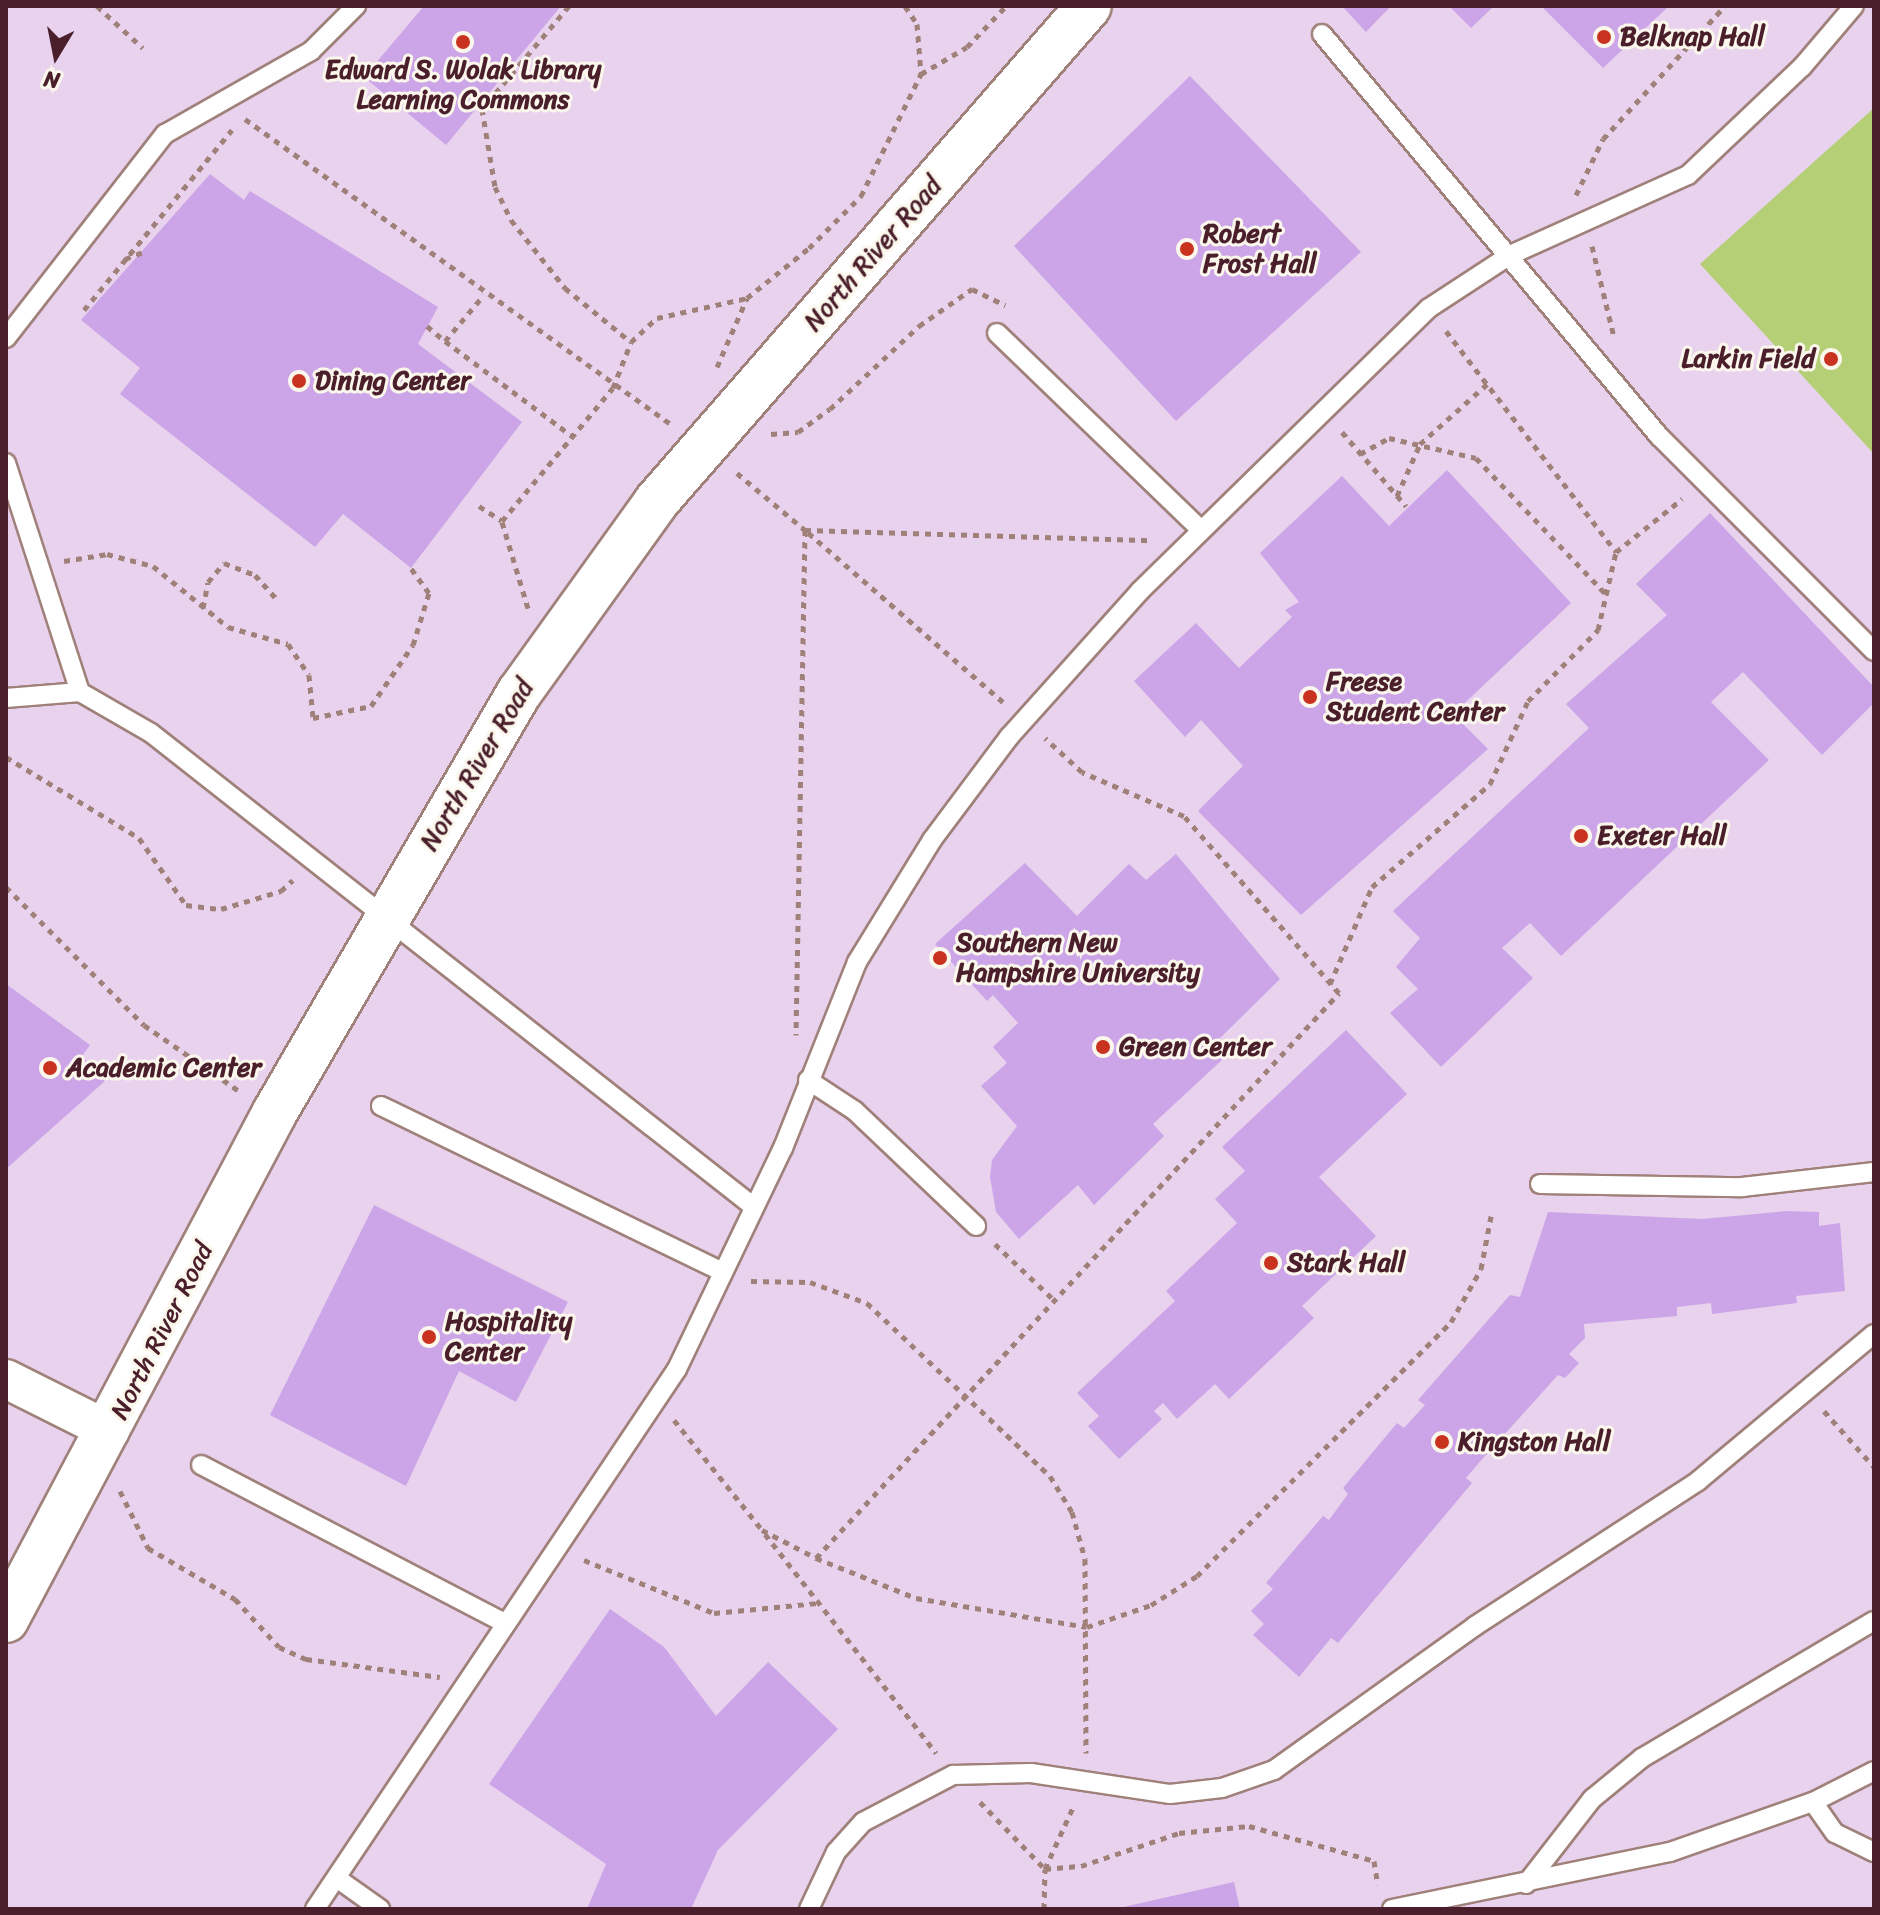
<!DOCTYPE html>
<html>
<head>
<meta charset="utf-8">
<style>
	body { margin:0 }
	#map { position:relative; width:1880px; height:1915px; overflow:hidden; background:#f5e3c9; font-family:Sriracha,sans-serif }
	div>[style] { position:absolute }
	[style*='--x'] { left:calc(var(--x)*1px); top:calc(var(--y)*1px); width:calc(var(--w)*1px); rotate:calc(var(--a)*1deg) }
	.built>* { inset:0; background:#e8d2ee }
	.green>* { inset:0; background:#b4cf75 }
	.building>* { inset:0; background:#cba5e7 }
	.path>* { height:5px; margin-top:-2.5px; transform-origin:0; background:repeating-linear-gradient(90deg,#a0817a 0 6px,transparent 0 12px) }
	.roads { filter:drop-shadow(2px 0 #a0817a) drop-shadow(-2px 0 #a0817a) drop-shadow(0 2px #a0817a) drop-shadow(0 -2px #a0817a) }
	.service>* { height:18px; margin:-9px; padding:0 9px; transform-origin:9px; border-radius:9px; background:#fff }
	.minor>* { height:38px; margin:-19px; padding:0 19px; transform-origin:19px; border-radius:19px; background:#fff }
	.tertiary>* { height:44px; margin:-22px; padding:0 22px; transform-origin:22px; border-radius:22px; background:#fff }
	.dots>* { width:22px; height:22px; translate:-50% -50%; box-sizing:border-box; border:4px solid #fbf7ec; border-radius:50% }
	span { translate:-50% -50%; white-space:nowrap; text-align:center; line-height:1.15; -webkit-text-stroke:6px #fbf7ec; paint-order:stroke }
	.poi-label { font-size:26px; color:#4a1f2b; font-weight:700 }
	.left { translate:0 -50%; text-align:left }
	.right { translate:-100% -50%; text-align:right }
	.street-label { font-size:26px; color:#4a1f2b }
	.frame { position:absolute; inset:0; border:8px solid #4a1f2b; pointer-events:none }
	.north { position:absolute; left:16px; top:16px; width:80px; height:80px; -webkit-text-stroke:6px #fbf7ec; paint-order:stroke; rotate:190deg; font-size:22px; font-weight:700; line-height:32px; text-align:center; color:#4a1f2b }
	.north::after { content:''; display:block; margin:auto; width:28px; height:36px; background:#4a1f2b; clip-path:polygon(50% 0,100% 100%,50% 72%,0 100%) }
</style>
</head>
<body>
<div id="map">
	<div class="built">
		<i style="clip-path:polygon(6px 6px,1874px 6px,1874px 1909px,6px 1909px)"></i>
	</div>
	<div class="green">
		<i style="clip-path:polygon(1874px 108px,1874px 454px,1700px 264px)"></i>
	</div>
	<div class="building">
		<i style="clip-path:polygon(424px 6px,561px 6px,446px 145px,364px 77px)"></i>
		<i style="clip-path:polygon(1342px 6px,1391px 6px,1366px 32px)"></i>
		<i style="clip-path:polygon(1449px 6px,1494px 6px,1471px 28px)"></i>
		<i style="clip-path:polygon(1541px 6px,1669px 6px,1603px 68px)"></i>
		<i style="clip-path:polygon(1190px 76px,1361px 252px,1176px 421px,1014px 246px)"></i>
		<i style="clip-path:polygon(210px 174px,244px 200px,250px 191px,438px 307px,418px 344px,522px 422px,411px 568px,343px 514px,315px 547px,120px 394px,140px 368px,81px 320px)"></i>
		<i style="clip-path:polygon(1447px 470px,1571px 603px,1453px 714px,1488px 749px,1301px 915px,1198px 811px,1243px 766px,1201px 720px,1185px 737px,1134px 681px,1196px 623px,1239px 668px,1292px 617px,1285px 610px,1299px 602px,1260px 553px,1342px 476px,1389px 526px)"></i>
		<i style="clip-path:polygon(1710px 513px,1874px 687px,1874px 703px,1822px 755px,1743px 672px,1711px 702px,1769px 760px,1561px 956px,1530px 923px,1502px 948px,1533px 978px,1441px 1067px,1390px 1013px,1418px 989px,1396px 967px,1420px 938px,1393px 911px,1589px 728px,1566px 704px,1667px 615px,1636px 584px)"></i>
		<i style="clip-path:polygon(1176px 854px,1280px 979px,1212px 1046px,1224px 1058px,1153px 1124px,1164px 1136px,1094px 1205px,1078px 1185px,1019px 1239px,996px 1212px,990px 1177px,992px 1160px,1017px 1126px,981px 1086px,1007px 1063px,993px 1047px,1018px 1023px,993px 995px,987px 1001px,935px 944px,1025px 863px,1077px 916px,1129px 864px,1146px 880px)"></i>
		<i style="clip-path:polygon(6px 984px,90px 1045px,82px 1056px,105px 1081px,6px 1169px)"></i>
		<i style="clip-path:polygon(1346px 1030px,1407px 1094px,1319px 1177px,1376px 1236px,1302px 1306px,1314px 1318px,1229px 1399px,1215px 1384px,1177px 1419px,1163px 1403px,1154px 1411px,1162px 1419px,1119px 1459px,1088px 1426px,1099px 1416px,1077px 1393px,1175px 1301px,1166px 1291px,1237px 1223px,1215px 1199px,1245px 1171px,1222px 1147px)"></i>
		<i style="clip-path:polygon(374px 1205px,568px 1302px,516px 1402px,459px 1371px,406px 1486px,270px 1415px)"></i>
		<i style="clip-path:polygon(1787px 1211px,1819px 1212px,1819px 1226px,1840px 1223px,1845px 1291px,1796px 1296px,1797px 1303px,1712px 1314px,1711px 1303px,1677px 1307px,1677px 1316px,1584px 1324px,1585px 1338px,1569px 1354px,1579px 1363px,1565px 1378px,1558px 1375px,1484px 1457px,1466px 1478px,1472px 1483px,1338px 1643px,1331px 1638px,1299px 1677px,1253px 1635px,1264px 1624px,1251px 1611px,1273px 1589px,1266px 1583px,1323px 1516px,1329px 1520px,1348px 1494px,1343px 1488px,1397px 1423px,1404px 1428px,1425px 1405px,1418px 1400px,1510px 1295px,1520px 1297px,1548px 1212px,1702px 1219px)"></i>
		<i style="clip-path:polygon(610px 1609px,664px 1647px,716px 1716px,768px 1662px,838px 1729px,718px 1850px,691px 1909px,587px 1909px,606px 1864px,489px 1784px)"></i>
		<i style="clip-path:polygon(1234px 1882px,1240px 1909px,1119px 1909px,1119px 1908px)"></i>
	</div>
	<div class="path">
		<i style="--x:97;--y:6;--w:62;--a:42.4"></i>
		<i style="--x:569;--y:6;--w:135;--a:130.2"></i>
		<i style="--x:482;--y:109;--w:79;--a:80.5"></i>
		<i style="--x:495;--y:187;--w:37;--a:64"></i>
		<i style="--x:511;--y:220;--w:87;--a:51.5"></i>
		<i style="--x:565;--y:288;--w:85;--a:39.3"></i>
		<i style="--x:905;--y:6;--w:22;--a:56"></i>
		<i style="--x:917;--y:24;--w:50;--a:85.4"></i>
		<i style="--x:245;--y:119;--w:525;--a:35.63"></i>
		<i style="--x:1576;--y:195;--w:62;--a:-64.3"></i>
		<i style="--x:1603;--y:139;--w:180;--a:-47.5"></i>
		<i style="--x:1592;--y:246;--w:94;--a:76.4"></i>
		<i style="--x:125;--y:259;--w:19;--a:-21"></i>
		<i style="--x:84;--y:310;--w:233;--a:-50.6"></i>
		<i style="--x:427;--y:326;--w:23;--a:40"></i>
		<i style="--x:445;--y:341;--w:60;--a:-49.7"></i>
		<i style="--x:1446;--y:331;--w:279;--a:52.4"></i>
		<i style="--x:445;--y:341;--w:159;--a:36.8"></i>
		<i style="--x:717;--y:367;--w:75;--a:-66.5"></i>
		<i style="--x:1342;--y:432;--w:98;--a:49.1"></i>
		<i style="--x:771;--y:434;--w:27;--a:-4"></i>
		<i style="--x:798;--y:432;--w:39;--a:-36"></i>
		<i style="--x:830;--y:409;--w:122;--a:-43"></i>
		<i style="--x:919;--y:326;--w:65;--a:-34.9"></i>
		<i style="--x:972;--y:289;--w:37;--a:26"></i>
		<i style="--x:1360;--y:454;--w:33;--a:-29"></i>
		<i style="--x:1389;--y:438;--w:89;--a:12.9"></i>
		<i style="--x:1476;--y:458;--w:188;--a:46.3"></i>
		<i style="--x:737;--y:473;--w:89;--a:40"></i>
		<i style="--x:805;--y:530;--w:505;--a:91.02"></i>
		<i style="--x:1397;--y:496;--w:57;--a:-66.1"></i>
		<i style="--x:1420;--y:444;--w:90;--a:-41.8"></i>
		<i style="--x:479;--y:506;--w:27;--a:33"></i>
		<i style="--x:502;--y:521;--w:173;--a:-50.2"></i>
		<i style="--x:613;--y:388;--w:49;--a:-68.6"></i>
		<i style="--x:631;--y:342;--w:35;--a:-43"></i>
		<i style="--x:657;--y:318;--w:92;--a:-12.5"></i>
		<i style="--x:747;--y:298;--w:80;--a:-38.9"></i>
		<i style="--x:809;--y:248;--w:74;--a:-45"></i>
		<i style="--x:861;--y:196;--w:136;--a:-63.8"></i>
		<i style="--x:921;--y:74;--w:53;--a:-30.4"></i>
		<i style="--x:967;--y:47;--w:57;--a:-46.4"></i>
		<i style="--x:502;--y:522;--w:90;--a:73.2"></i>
		<i style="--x:64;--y:561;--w:44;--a:-9.2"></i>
		<i style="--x:107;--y:554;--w:48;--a:14.6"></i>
		<i style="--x:153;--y:566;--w:97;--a:39.1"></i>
		<i style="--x:228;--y:627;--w:62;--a:15.8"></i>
		<i style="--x:288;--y:644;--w:37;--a:56"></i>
		<i style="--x:309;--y:675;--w:43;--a:84.7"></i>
		<i style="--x:313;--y:718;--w:59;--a:-11.7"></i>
		<i style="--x:371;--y:706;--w:74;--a:-55.5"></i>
		<i style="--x:413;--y:645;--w:54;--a:-72.9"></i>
		<i style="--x:429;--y:593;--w:31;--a:-126"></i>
		<i style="--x:203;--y:608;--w:26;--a:-79"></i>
		<i style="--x:208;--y:582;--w:25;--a:-50"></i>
		<i style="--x:224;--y:563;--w:33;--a:21"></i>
		<i style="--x:255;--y:575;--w:31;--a:48"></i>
		<i style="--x:1003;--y:702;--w:262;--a:-139"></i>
		<i style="--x:805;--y:530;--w:347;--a:1.7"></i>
		<i style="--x:6;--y:757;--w:156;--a:31.3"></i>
		<i style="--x:139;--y:838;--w:82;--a:55"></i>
		<i style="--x:186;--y:905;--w:35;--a:7"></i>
		<i style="--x:221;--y:909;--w:63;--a:-16.7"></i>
		<i style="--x:281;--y:891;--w:16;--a:-43"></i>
		<i style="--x:6;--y:887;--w:195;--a:45"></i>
		<i style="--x:144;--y:1025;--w:119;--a:34.8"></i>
		<i style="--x:1330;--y:984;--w:106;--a:-66.6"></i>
		<i style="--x:1372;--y:887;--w:157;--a:-41.1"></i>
		<i style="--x:1490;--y:784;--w:91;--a:-65.4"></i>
		<i style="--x:1528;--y:701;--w:100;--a:-45.4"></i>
		<i style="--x:1598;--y:630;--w:80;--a:-77"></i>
		<i style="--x:1616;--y:552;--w:85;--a:-38.8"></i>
		<i style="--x:995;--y:1244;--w:83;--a:43.5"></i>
		<i style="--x:751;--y:1281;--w:59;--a:1"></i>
		<i style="--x:810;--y:1282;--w:61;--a:20.2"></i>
		<i style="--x:867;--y:1303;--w:252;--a:43.4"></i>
		<i style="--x:1050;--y:1476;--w:42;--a:58.6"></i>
		<i style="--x:1072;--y:1512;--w:49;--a:74.5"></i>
		<i style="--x:1085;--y:1559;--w:194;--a:89.7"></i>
		<i style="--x:1824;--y:1411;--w:75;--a:48.2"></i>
		<i style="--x:674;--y:1420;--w:141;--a:51.3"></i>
		<i style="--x:762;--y:1530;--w:61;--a:27.4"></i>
		<i style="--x:816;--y:1558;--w:108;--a:21.8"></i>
		<i style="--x:916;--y:1598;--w:173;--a:9.6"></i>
		<i style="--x:1087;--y:1627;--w:68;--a:-19"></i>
		<i style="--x:1151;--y:1605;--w:54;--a:-32.2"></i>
		<i style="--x:1197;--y:1576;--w:359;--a:-45"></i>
		<i style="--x:1451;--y:1322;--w:61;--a:-60.5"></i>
		<i style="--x:1481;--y:1269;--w:54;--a:-79.3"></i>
		<i style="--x:120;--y:1491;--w:64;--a:63.8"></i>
		<i style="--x:148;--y:1548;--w:101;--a:30.4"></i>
		<i style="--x:235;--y:1599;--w:65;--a:47.5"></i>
		<i style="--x:279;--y:1647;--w:30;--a:24"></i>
		<i style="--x:306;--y:1659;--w:135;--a:7.7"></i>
		<i style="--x:765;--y:1534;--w:278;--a:52"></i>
		<i style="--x:816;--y:1558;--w:770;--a:-47.21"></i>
		<i style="--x:1339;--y:993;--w:235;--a:-131.2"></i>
		<i style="--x:1184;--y:816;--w:111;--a:-156.7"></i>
		<i style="--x:1082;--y:772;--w:50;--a:-137.4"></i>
		<i style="--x:584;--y:1560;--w:140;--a:22.2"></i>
		<i style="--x:714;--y:1613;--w:103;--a:-5.5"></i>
		<i style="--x:980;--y:1802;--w:93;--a:45.9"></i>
		<i style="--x:1045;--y:1869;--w:36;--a:-5"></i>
		<i style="--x:1081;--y:1866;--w:103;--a:-18.6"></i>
		<i style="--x:1179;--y:1833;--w:70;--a:-5.7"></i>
		<i style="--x:1249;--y:1826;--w:130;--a:15.6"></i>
		<i style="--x:1374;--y:1861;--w:24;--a:81"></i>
		<i style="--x:1044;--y:1909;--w:40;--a:-88.6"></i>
		<i style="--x:1045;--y:1869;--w:70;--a:-65.6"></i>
	</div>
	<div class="roads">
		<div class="service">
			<i style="--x:1322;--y:34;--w:525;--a:50.03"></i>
			<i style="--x:1659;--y:436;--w:304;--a:45"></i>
			<i style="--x:997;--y:333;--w:284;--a:44"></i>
			<i style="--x:6;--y:338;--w:259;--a:-52.1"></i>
			<i style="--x:165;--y:134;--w:168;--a:-29.6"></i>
			<i style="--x:311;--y:51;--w:64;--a:-45"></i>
			<i style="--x:6;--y:463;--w:241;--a:72.1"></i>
			<i style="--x:80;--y:692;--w:82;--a:30"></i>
			<i style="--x:151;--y:733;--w:767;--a:38.17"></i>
			<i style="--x:6;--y:698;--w:74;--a:-4.6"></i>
			<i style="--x:808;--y:1080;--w:56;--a:33.4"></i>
			<i style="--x:855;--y:1111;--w:167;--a:43.5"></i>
			<i style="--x:381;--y:1106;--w:380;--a:25.9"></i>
			<i style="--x:1540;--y:1184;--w:202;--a:0.9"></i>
			<i style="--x:1742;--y:1187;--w:133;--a:-6.5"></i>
			<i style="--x:201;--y:1465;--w:342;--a:27.5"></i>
			<i style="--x:1813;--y:1802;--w:38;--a:55"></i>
			<i style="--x:1835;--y:1833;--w:43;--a:26"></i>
			<i style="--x:338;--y:1879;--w:52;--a:35.5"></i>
			<i style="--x:1526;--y:1884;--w:108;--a:-52.2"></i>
			<i style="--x:1592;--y:1799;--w:65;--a:-39.4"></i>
			<i style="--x:1642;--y:1758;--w:269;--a:-30.6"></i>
			<i style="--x:315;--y:1909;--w:650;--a:-56.16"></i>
			<i style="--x:677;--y:1369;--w:245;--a:-64.4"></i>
			<i style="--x:783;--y:1148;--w:200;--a:-68.3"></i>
			<i style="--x:857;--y:962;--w:143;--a:-58.4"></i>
			<i style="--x:932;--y:840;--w:129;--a:-53.2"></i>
			<i style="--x:1009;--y:737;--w:196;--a:-48.1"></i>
			<i style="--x:1140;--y:591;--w:404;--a:-44.4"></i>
			<i style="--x:1429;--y:308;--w:97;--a:-33.2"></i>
			<i style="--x:1510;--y:255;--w:195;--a:-24.2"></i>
			<i style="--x:1688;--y:175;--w:157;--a:-43.5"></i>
			<i style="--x:1802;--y:67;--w:80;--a:-49.6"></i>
			<i style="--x:809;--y:1909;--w:63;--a:-64.7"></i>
			<i style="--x:836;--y:1852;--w:40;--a:-48"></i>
			<i style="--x:863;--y:1822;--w:102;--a:-27.6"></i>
			<i style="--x:953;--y:1775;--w:78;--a:-1.5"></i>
			<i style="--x:1031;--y:1773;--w:141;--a:8.6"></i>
			<i style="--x:1170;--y:1794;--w:52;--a:-6.6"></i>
			<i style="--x:1222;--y:1788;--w:55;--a:-19.1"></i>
			<i style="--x:1274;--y:1770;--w:247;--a:-35.6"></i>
			<i style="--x:1475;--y:1626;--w:266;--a:-33"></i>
			<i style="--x:1698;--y:1481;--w:229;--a:-39.9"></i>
			<i style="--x:1392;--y:1909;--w:284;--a:-11.6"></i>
			<i style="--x:1670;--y:1852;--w:151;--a:-19.3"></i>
			<i style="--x:1813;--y:1802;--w:68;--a:-26.9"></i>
		</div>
		<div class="minor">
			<i style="--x:6;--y:1379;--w:116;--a:26.6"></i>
		</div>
		<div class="tertiary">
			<i style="--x:6;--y:1620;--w:575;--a:-62.1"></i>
			<i style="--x:275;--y:1112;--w:485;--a:-59.8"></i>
			<i style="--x:519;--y:693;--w:235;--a:-54.3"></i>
			<i style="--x:656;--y:502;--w:658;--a:-48.88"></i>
		</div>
	</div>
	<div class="dots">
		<i style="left:1604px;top:37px;background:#c8321e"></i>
		<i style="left:463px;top:42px;background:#c8321e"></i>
		<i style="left:1187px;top:249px;background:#c8321e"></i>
		<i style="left:1831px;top:359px;background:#c8321e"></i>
		<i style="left:299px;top:381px;background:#c8321e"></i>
		<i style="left:1310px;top:697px;background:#c8321e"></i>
		<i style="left:1581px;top:836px;background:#c8321e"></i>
		<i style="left:940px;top:958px;background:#c8321e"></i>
		<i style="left:1103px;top:1047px;background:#c8321e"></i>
		<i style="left:50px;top:1068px;background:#c8321e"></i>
		<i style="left:1271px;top:1263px;background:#c8321e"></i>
		<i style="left:429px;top:1337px;background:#c8321e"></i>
		<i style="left:1442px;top:1442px;background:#c8321e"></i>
	</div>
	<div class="poi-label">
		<span class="left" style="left:1620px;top:37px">Belknap Hall</span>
		<span style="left:463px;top:85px">Edward S. Wolak Library<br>Learning Commons</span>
		<span class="left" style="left:1203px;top:249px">Robert<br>Frost Hall</span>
		<span class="right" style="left:1815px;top:359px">Larkin Field</span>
		<span class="left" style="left:315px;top:381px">Dining Center</span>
		<span class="left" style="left:1326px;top:697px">Freese<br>Student Center</span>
		<span class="left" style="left:1597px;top:836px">Exeter Hall</span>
		<span class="left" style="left:956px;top:958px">Southern New<br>Hampshire University</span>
		<span class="left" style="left:1119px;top:1047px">Green Center</span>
		<span class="left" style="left:66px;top:1068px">Academic Center</span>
		<span class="left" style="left:1287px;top:1263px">Stark Hall</span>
		<span class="left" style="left:445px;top:1337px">Hospitality<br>Center</span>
		<span class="left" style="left:1458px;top:1442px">Kingston Hall</span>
	</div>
	<div class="street-label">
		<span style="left:873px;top:254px;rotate:-49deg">North River Road</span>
		<span style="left:477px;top:765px;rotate:-59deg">North River Road</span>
		<span style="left:162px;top:1331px;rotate:-63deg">North River Road</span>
	</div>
	<div class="frame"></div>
	<div class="north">N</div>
</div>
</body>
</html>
